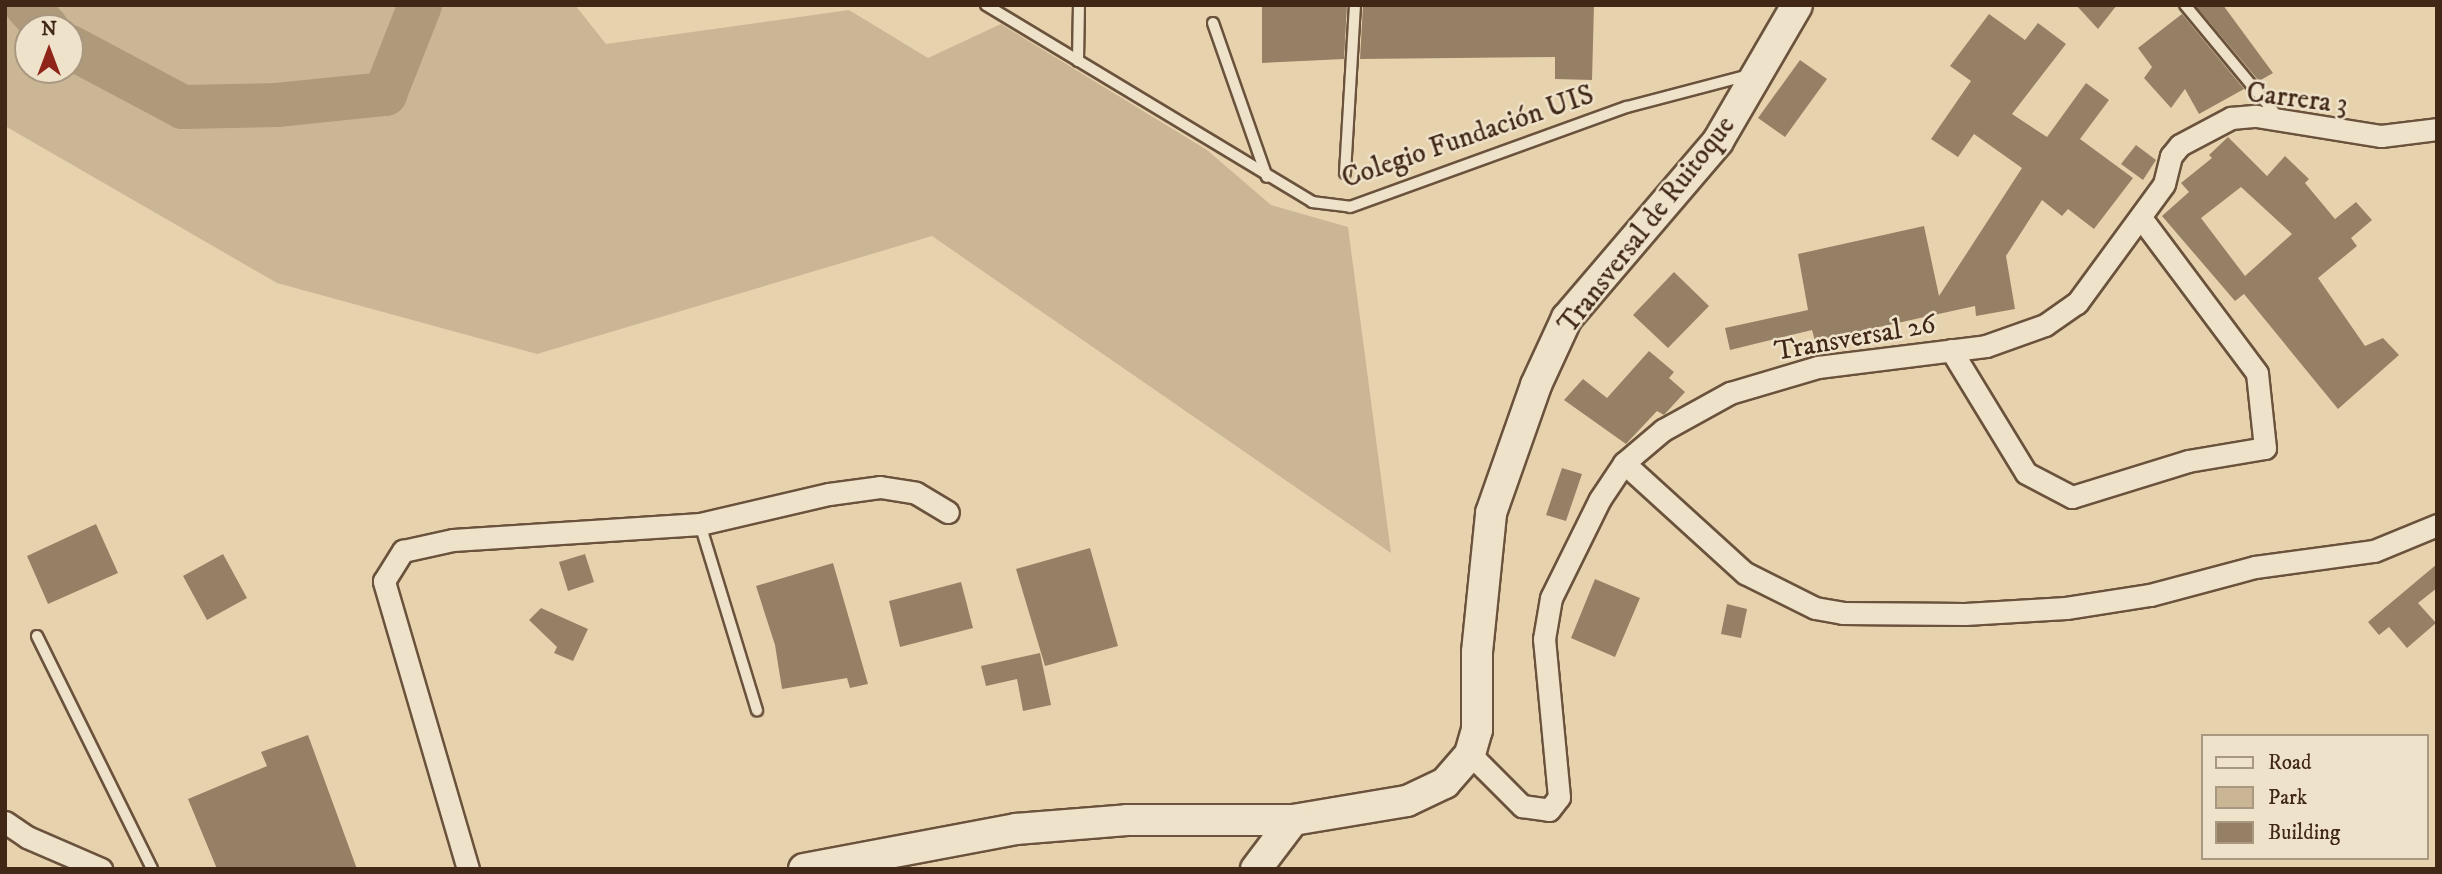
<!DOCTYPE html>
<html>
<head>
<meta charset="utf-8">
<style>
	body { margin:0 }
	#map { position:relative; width:2442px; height:874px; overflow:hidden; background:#e6d3ae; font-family:"IM FELL DW Pica",serif }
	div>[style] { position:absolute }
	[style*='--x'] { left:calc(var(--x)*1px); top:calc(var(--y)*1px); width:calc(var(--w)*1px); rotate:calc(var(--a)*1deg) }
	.green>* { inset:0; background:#cab694 }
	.river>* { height:44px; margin:-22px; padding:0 22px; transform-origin:22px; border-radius:22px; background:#ae997a }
	.building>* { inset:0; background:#968065 }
	.roads { filter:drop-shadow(2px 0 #6a523c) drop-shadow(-2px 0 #6a523c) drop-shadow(0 2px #6a523c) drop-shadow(0 -2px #6a523c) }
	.lane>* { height:10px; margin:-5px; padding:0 5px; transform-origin:5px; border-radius:5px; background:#efe2ca }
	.street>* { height:21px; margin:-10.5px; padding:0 10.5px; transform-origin:10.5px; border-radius:10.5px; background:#efe2ca }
	.secondary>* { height:30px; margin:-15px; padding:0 15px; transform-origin:15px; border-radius:15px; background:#efe2ca }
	span { translate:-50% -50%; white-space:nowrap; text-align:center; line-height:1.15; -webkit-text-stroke:5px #efe2ca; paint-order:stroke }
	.street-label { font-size:28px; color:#402716 }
	.frame { position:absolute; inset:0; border:7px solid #402716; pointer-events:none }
	.legend { position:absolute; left:2201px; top:734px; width:228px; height:126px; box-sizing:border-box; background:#efe2ca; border:2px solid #a99782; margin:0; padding:9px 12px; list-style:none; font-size:21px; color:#402716 }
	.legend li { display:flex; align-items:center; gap:14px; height:35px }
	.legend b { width:35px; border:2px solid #a99782 }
	.north { position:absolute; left:14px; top:14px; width:70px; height:70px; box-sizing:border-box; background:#efe2ca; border:2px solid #a99782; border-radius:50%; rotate:0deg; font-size:19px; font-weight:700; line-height:28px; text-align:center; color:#402716 }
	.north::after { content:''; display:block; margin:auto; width:24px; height:32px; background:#8f2418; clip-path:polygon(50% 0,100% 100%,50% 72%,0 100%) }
</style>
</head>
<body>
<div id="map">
	<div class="green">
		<i style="clip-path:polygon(evenodd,5px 5px,575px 5px,606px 44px,849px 10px,928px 58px,1001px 24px,1207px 150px,1271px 205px,1348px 227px,1391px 553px,932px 236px,537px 354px,277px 283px,5px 126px,5px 5px,28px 28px,70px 28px,70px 70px,28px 70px,28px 28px)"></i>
	</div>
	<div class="river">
		<i style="--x:26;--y:5;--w:31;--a:48"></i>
		<i style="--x:70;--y:47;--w:128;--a:28"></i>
		<i style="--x:183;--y:107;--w:94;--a:-1.2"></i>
		<i style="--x:277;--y:105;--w:109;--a:-5.8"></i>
		<i style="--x:385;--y:94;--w:96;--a:-68.5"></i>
	</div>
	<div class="building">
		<i style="clip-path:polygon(1262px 5px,1347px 5px,1344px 59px,1262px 63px)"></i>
		<i style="clip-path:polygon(1363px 5px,1594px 5px,1592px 80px,1555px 79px,1555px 57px,1360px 59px)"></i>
		<i style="clip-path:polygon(2076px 5px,2117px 5px,2098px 29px)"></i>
		<i style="clip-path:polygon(2195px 5px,2223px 5px,2273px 73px,2259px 81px)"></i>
		<i style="clip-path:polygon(1989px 14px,2025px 40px,2038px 23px,2066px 44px,2012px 114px,2047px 137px,2086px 83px,2109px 100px,2080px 139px,2133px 178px,2094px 229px,2068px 209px,2062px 216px,2042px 200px,2006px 256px,2015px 309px,1976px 316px,1975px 306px,1815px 341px,1812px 330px,1730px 350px,1725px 328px,1808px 310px,1798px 254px,1924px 226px,1939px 296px,2022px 168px,1974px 134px,1958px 157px,1931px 139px,1971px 81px,1950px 66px)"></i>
		<i style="clip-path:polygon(2182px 14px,2244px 89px,2199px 114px,2185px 89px,2171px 108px,2144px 78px,2152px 67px,2138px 48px)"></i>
		<i style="clip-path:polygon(1800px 60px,1827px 79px,1785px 137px,1758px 118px)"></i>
		<i style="clip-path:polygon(evenodd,2228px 137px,2267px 176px,2285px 156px,2309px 179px,2305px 183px,2335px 219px,2356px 202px,2372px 220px,2351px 238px,2357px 246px,2318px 278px,2365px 346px,2383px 338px,2399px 355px,2338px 409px,2244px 294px,2235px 301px,2162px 216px,2189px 192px,2181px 183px,2212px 158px,2209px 155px,2228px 137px,2241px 187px,2292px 234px,2245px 276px,2201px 218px,2241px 187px)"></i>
		<i style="clip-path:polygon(2136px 145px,2156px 160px,2143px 180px,2121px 164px)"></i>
		<i style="clip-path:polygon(1674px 272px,1709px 306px,1668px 348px,1633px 315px)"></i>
		<i style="clip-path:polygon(1649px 351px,1674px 372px,1669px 378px,1685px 392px,1664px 415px,1657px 411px,1626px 444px,1564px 400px,1583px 379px,1607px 398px)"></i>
		<i style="clip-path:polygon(1562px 468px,1582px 474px,1566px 521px,1546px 515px)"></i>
		<i style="clip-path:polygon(96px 524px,118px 573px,48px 604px,27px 556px)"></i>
		<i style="clip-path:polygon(1090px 548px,1118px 646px,1045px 666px,1016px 569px)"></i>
		<i style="clip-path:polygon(223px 554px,247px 598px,207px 620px,183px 576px)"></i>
		<i style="clip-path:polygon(585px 554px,594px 582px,568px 591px,559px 562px)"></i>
		<i style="clip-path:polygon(833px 563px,868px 684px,850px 688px,847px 678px,782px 689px,775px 645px,756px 586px)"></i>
		<i style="clip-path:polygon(2437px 564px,2437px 588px,2418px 603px,2436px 623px,2407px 648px,2389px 627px,2379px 635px,2368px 622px)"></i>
		<i style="clip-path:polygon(1595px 579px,1640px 598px,1615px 657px,1571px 638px)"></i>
		<i style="clip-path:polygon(961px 582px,973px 628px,900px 647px,889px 601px)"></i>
		<i style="clip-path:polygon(1727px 604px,1747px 609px,1741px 638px,1721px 634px)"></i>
		<i style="clip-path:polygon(541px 608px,588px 629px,573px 661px,554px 653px,557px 647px,529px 620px)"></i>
		<i style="clip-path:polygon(1040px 653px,1051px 705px,1023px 711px,1017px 679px,986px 686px,981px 666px)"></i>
		<i style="clip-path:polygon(308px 735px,357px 869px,217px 869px,188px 799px,267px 766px,261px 752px)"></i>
	</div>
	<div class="roads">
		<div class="lane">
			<i style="--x:986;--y:5;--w:381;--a:31.1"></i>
			<i style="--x:1312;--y:202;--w:38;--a:7"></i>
			<i style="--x:1350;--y:207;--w:294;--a:-19.9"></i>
			<i style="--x:1627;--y:107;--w:126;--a:-14.7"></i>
			<i style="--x:2185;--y:5;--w:144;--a:50.3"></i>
			<i style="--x:1213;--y:23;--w:163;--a:70.7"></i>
			<i style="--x:1078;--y:61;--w:56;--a:-89"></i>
			<i style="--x:1345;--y:173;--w:168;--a:-86.6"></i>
			<i style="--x:700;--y:524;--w:195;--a:73"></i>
			<i style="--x:37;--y:636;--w:260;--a:63.7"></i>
		</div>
		<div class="street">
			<i style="--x:1951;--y:350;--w:144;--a:58.6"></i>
			<i style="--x:2026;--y:473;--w:52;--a:27.6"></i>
			<i style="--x:2072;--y:497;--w:121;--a:-17.2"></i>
			<i style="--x:2188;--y:461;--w:78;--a:-9.6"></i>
			<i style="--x:2265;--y:448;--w:75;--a:-96.1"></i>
			<i style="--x:2257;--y:373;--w:194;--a:-126.8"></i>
			<i style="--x:1624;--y:463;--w:164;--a:42.3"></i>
			<i style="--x:1745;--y:573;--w:78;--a:26.6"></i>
			<i style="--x:1815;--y:608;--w:27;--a:10"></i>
			<i style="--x:1842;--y:613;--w:123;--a:0.5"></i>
			<i style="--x:1965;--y:614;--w:101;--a:-3.4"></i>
			<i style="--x:2066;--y:608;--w:85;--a:-8.8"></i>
			<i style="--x:2150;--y:595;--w:109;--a:-14.9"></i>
			<i style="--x:2255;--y:567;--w:120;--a:-7.7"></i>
			<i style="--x:2374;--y:551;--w:68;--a:-22.4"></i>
			<i style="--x:1470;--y:754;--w:74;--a:45"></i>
			<i style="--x:1522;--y:806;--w:27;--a:8"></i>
			<i style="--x:1549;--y:810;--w:16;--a:-52"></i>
			<i style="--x:1559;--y:797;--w:159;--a:-95.4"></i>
			<i style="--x:1544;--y:639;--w:42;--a:-80.3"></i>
			<i style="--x:1551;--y:598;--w:110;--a:-63.7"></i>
			<i style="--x:1600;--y:499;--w:43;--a:-56.3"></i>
			<i style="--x:1624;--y:463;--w:51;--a:-40.2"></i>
			<i style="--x:1663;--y:430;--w:77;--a:-28.9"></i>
			<i style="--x:1730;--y:393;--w:92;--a:-16.5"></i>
			<i style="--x:1818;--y:367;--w:169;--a:-7.1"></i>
			<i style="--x:1986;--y:346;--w:63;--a:-19.6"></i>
			<i style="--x:2045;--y:325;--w:39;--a:-35"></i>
			<i style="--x:2077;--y:303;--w:147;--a:-53.8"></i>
			<i style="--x:2164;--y:184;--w:29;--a:-76"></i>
			<i style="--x:2171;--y:156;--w:14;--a:-51"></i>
			<i style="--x:2180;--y:145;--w:58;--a:-27.9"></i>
			<i style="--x:2231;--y:118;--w:25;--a:-5"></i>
			<i style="--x:2256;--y:116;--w:127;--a:9.1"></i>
			<i style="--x:2381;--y:136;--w:56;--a:-7.1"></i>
			<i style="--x:5;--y:822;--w:27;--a:34"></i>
			<i style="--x:27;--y:837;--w:81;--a:23.4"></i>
			<i style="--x:468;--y:869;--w:300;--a:-106.3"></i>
			<i style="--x:384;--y:581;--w:36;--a:-58"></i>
			<i style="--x:403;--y:551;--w:51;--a:-12.4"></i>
			<i style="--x:453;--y:540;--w:248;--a:-3.7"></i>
			<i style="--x:700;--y:524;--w:132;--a:-13.1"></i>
			<i style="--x:829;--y:494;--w:51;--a:-7.8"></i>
			<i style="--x:880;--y:487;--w:36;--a:9"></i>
			<i style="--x:916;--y:493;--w:37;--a:31"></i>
		</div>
		<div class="secondary">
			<i style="--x:804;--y:869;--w:216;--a:-10.7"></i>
			<i style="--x:1016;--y:829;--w:111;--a:-4.6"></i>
			<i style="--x:1127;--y:820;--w:166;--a:0"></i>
			<i style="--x:1293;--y:820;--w:116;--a:-9.5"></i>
			<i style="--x:1407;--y:801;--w:42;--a:-25.3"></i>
			<i style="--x:1445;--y:783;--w:38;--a:-49"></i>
			<i style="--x:1470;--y:754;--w:25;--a:-74"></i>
			<i style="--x:1477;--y:730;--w:78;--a:-90"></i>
			<i style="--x:1477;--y:652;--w:140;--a:-84.2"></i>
			<i style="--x:1491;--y:513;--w:136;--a:-70.6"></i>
			<i style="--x:1536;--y:385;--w:74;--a:-65.2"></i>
			<i style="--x:1567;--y:318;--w:233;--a:-49.5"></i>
			<i style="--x:1718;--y:141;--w:157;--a:-59.8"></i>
			<i style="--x:1256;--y:869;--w:61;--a:-52.9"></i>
		</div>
	</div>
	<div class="street-label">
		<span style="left:2297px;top:99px;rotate:7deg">Carrera 3</span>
		<span style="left:1468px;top:137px;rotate:-19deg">Colegio Fundación UIS</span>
		<span style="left:1647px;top:225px;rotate:-52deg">Transversal de Ruitoque</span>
		<span style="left:1855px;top:338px;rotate:-10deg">Transversal 26</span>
	</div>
	<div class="frame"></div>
	<ul class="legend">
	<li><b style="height:9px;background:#efe2ca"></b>Road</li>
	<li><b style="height:19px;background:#cab694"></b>Park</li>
	<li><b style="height:19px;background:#968065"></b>Building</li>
	</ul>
	<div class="north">N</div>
</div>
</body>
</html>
